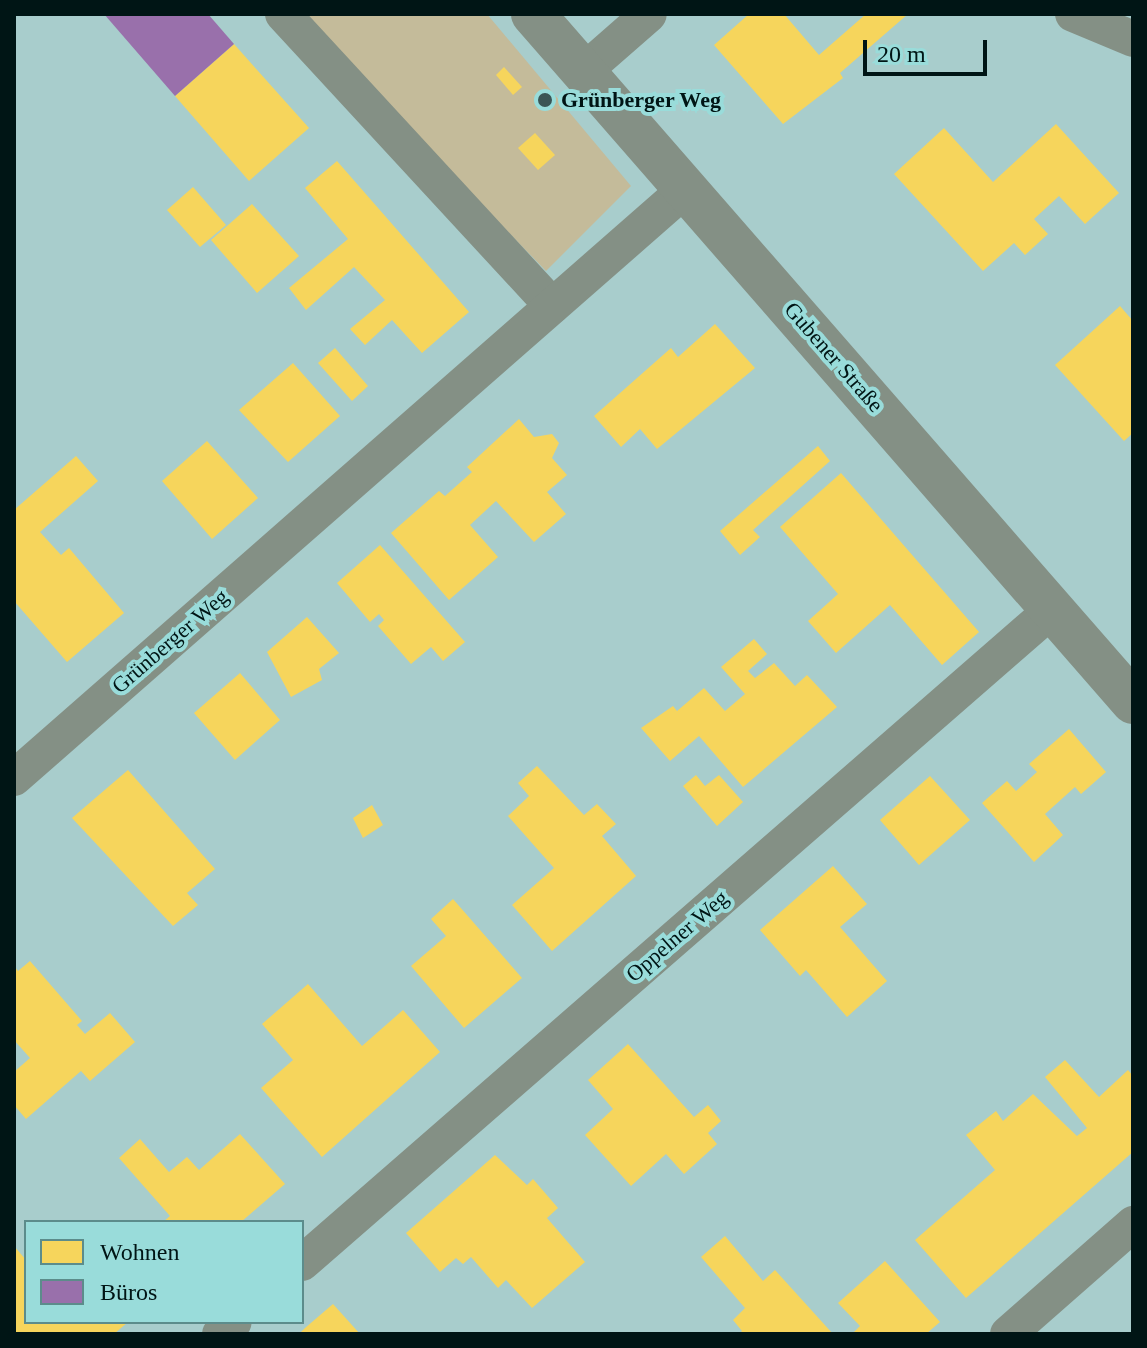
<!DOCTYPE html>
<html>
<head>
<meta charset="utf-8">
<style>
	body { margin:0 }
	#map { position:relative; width:1147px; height:1348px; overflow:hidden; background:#a8cdcc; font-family:Georgia,serif }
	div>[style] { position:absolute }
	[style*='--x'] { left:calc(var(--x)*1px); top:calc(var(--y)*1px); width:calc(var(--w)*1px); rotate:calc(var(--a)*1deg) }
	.green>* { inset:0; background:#c4bb9a }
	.homes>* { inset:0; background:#f6d55c }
	.offices>* { inset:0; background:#9970ab }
	.minor>* { height:36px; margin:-18px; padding:0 18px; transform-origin:18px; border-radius:18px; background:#849085 }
	.tertiary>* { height:44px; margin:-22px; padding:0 22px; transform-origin:22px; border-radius:22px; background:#849085 }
	.dots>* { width:22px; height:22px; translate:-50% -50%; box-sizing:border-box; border:4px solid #99dcda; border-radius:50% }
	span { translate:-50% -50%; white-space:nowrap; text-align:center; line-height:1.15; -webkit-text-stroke:8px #99dcda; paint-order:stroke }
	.poi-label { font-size:22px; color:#001515; font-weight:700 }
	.left { translate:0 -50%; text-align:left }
	.street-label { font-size:22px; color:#001515 }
	.frame { position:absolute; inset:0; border:16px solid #001515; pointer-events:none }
	.legend { position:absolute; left:24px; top:1220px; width:280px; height:104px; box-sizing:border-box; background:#99dcda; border:2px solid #5c8c8b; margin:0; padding:10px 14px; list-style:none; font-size:24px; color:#001515 }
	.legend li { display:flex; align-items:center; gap:16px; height:40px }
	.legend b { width:40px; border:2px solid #5c8c8b }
	.scale { position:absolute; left:863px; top:40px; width:124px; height:36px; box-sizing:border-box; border:4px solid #001515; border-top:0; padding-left:10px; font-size:24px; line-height:28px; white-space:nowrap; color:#001515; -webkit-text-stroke:6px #99dcda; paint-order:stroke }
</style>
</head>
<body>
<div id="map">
	<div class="green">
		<i style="clip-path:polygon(296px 14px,487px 14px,631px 186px,546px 271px)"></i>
	</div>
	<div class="homes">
		<i style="clip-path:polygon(749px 14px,784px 14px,819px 55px,866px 14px,908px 14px,840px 73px,843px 78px,783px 124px,714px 45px)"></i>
		<i style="clip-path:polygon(234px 44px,309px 128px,249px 181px,175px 96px)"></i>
		<i style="clip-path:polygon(504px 67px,522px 87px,513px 95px,496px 75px)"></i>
		<i style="clip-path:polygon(1056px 124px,1119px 193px,1085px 224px,1059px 196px,1034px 219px,1048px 234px,1025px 255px,1014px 243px,983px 271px,894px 174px,944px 128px,993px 182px)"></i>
		<i style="clip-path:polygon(535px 133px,555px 155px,538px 170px,518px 148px)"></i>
		<i style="clip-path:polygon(337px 161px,469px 312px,422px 353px,392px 320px,365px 345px,350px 329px,385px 300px,354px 267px,306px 310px,289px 288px,348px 239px,305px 188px)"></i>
		<i style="clip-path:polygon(193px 187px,226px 225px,200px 247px,167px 210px)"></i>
		<i style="clip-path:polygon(252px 204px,299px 256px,257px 293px,211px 240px)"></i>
		<i style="clip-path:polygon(1120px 306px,1133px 321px,1133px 433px,1124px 441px,1055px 365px)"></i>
		<i style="clip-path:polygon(715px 324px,755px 368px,657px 449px,640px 429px,621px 447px,594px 416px,671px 348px,678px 357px)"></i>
		<i style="clip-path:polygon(335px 348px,368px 386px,352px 401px,318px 363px)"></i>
		<i style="clip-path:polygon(293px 363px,340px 416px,288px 462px,239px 410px)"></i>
		<i style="clip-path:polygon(519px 419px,534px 437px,552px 434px,559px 443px,552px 458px,567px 475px,547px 492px,566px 514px,534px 542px,496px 501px,470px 525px,498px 557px,449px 600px,391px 533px,439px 491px,445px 496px,472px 472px,467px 467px)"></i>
		<i style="clip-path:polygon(207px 441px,258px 498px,212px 539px,162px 481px)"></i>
		<i style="clip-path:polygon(818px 446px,830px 461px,753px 530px,760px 537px,740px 555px,720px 531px)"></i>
		<i style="clip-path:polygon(76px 456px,98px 481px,40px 532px,61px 555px,69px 548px,124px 613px,67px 662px,14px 601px,14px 510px)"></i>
		<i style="clip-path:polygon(841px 473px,979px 632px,942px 665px,890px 605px,836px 653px,808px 621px,838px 594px,780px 527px)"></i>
		<i style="clip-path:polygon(380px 545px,465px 642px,443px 661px,431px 647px,411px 664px,378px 626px,384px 620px,379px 614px,370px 622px,337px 583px)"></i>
		<i style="clip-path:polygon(307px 617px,339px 653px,319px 669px,322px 680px,291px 697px,267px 652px)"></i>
		<i style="clip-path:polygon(754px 639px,767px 654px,748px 671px,755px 678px,774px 663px,795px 686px,807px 675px,837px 707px,743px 787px,699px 736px,670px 761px,641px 728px,673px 706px,677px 711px,704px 688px,725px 711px,745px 694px,721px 667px)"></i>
		<i style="clip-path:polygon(240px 673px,280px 720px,235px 760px,194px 713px)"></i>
		<i style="clip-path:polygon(1069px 729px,1106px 772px,1081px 794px,1075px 787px,1045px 814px,1063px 835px,1034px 862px,982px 803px,1007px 781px,1016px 791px,1037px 772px,1029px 764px)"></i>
		<i style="clip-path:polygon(537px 766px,584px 815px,597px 804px,616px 824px,602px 836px,636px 876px,552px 951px,512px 905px,554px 868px,508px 816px,529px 796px,518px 783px)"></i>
		<i style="clip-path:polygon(128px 770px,215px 869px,187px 893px,198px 905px,173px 926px,72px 818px)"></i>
		<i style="clip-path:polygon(696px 775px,705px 786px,719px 775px,743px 802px,717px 826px,683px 786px)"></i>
		<i style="clip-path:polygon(930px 776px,970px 820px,919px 865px,880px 820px)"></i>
		<i style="clip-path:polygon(372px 805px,383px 825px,363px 838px,353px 818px)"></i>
		<i style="clip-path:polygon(833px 866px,867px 904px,840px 927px,887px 981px,847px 1017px,806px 970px,800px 976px,760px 930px)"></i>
		<i style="clip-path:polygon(453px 899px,522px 978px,464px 1028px,411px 966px,446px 936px,431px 919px)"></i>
		<i style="clip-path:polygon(30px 961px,82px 1021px,77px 1025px,85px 1034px,110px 1013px,135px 1042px,90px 1081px,81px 1071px,26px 1119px,14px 1105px,14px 1072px,30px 1058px,14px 1040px,14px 966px,18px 971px)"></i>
		<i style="clip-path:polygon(308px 984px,362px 1046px,403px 1010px,440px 1052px,322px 1157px,261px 1088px,293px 1060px,262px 1024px)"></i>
		<i style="clip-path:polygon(628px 1044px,694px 1117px,708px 1105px,721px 1121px,708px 1133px,717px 1144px,684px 1174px,666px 1154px,631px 1186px,585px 1135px,613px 1109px,588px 1080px)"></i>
		<i style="clip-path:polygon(1065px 1060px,1099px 1097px,1128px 1070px,1133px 1076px,1133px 1152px,966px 1298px,915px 1240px,995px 1170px,966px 1135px,996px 1111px,1003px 1121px,1033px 1094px,1077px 1136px,1087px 1128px,1045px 1077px)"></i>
		<i style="clip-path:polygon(240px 1134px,285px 1184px,241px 1222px,163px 1222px,170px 1216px,119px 1158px,140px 1139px,169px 1172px,187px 1157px,199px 1170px)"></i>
		<i style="clip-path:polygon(495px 1155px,527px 1185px,533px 1179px,558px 1208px,547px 1218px,585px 1262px,532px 1308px,506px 1280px,498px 1288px,471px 1257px,463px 1264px,456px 1258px,440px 1272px,406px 1233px)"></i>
		<i style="clip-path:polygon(725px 1236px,763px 1281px,775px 1270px,833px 1334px,739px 1334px,742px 1331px,733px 1320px,745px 1308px,701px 1257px)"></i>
		<i style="clip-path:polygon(14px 1246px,26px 1260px,26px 1322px,128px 1322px,114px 1334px,14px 1334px)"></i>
		<i style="clip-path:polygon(885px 1261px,940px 1322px,926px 1334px,852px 1334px,860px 1326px,838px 1303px)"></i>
		<i style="clip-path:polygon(333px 1304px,360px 1334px,299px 1334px,305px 1328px)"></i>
	</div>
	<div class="offices">
		<i style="clip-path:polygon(104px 14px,208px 14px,234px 44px,175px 96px)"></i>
	</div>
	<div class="minor">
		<i style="--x:283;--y:14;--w:397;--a:47.3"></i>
		<i style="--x:1073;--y:14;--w:65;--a:22.6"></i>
		<i style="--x:584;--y:71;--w:86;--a:-41.2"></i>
		<i style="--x:14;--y:778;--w:895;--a:-41.24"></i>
		<i style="--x:302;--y:1263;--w:994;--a:-41.05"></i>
		<i style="--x:220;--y:1334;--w:18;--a:-41"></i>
		<i style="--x:1008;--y:1334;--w:167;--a:-41.3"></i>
	</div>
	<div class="tertiary">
		<i style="--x:533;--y:14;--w:913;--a:48.91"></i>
	</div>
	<div class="dots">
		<i style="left:545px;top:100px;background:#3b5555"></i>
	</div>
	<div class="poi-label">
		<span class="left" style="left:561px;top:100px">Grünberger Weg</span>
	</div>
	<div class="street-label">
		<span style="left:834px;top:357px;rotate:49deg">Gubener Straße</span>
		<span style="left:170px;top:641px;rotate:-41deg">Grünberger Weg</span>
		<span style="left:677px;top:936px;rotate:-41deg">Oppelner Weg</span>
	</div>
	<div class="frame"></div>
	<ul class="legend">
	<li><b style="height:22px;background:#f6d55c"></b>Wohnen</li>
	<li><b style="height:22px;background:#9970ab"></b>Büros</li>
	</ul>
	<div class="scale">20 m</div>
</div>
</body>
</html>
